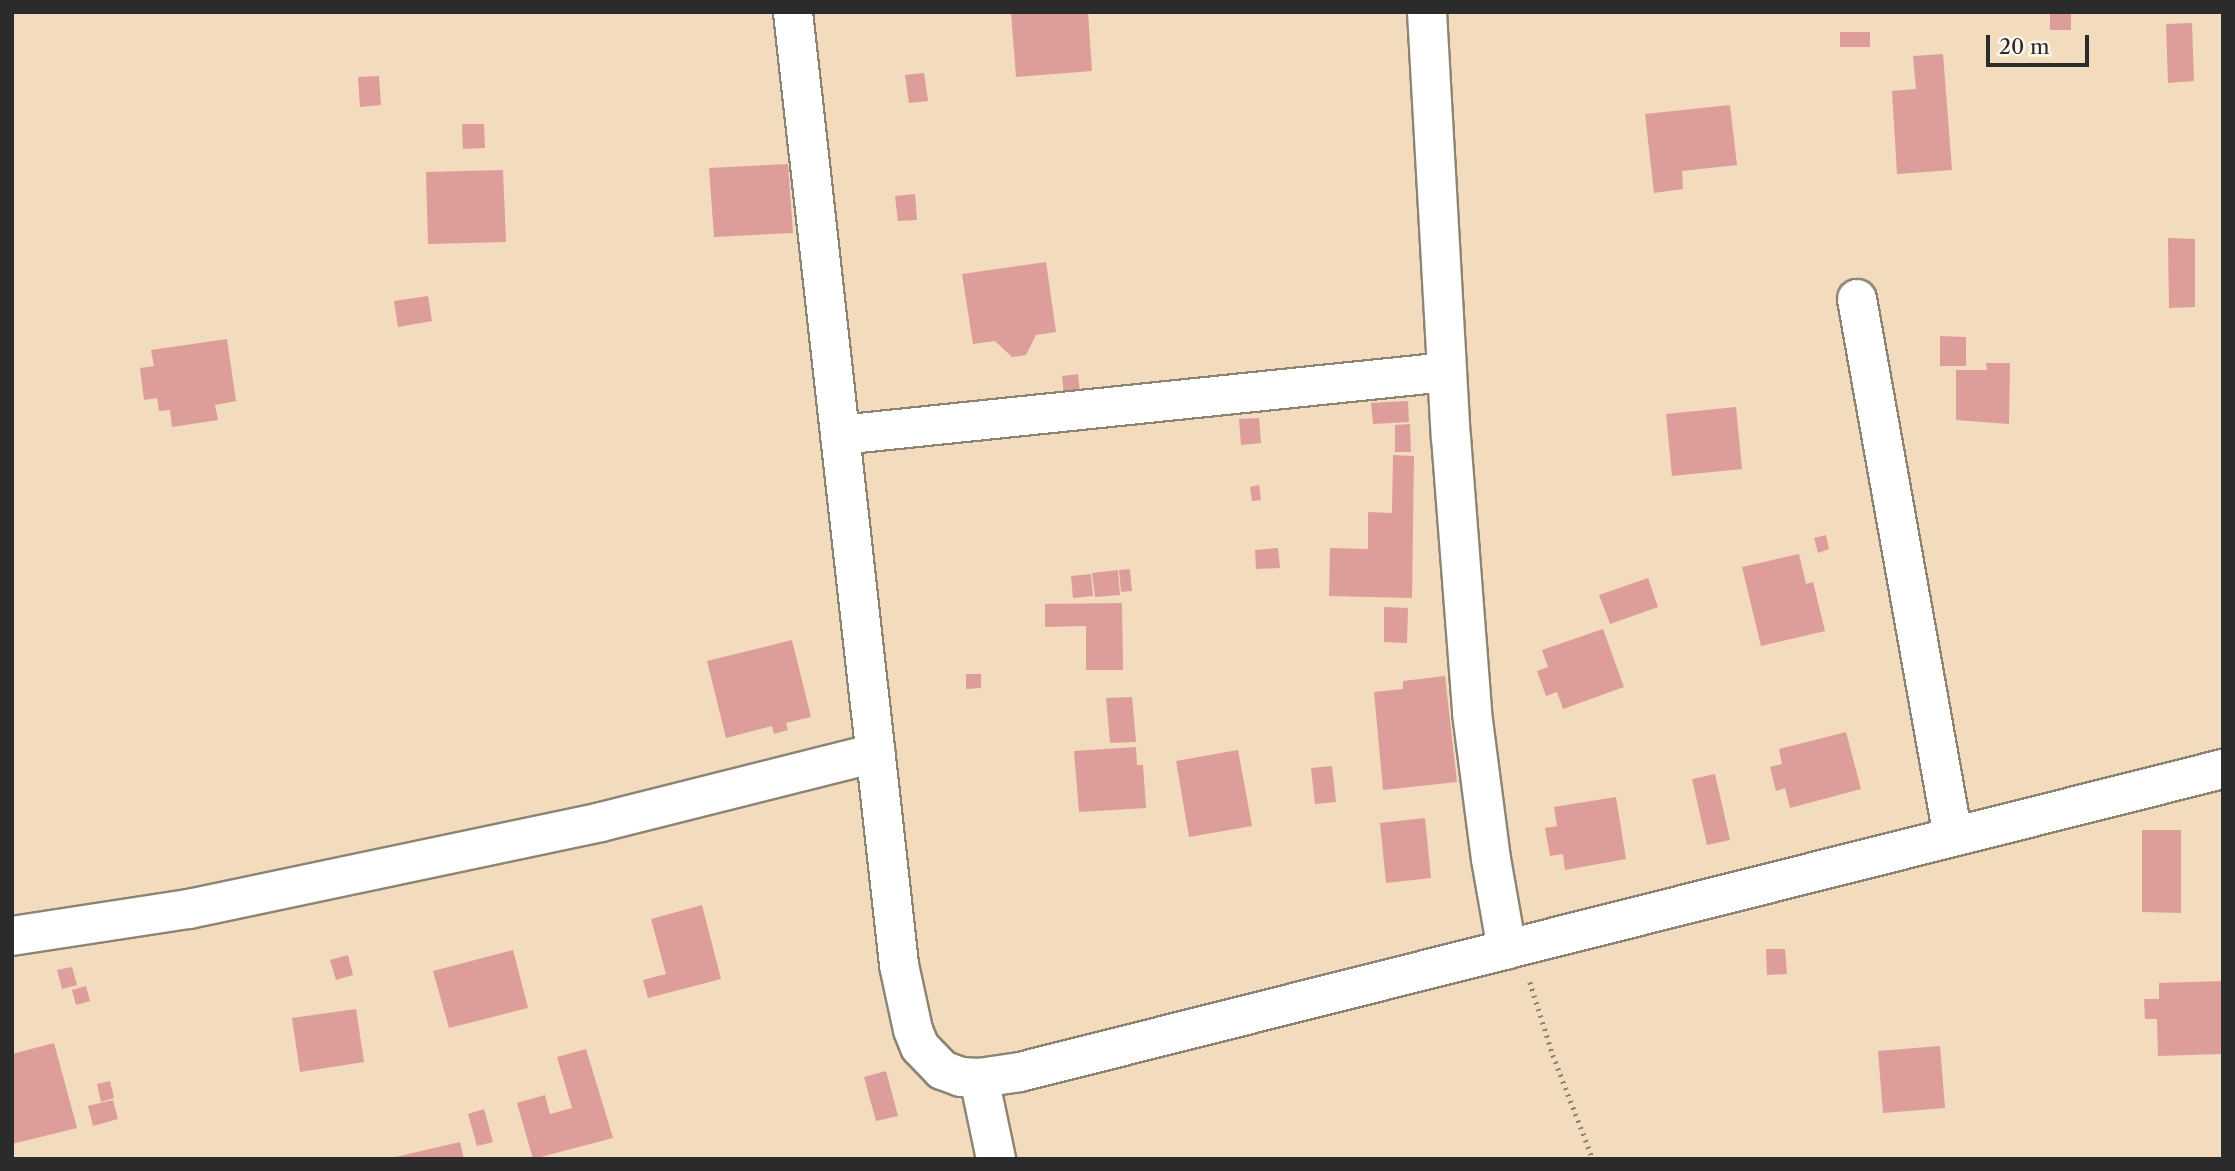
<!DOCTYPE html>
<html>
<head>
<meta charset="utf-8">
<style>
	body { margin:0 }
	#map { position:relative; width:2235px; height:1171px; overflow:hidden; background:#f2dcbd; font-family:"Libre Caslon Text",serif }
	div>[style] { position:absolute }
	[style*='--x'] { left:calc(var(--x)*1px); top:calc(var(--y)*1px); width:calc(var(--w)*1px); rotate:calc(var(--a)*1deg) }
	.building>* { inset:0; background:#dd9d9b }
	.path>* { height:4.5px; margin-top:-2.25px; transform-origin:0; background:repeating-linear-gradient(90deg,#8e8474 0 2px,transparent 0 7px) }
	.roads { filter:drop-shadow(2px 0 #8e8474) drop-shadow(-2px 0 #8e8474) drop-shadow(0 2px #8e8474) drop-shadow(0 -2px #8e8474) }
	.minor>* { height:38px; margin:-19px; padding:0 19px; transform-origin:19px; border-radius:19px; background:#fff }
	span { translate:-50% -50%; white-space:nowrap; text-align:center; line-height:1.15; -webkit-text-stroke:7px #fbf7ec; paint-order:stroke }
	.frame { position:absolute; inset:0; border:14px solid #2b2b2b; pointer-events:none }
	.scale { position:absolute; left:1986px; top:35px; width:103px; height:32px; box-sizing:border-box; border:4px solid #2b2b2b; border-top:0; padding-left:9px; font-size:21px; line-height:24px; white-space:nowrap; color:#2b2b2b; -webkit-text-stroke:5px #fbf7ec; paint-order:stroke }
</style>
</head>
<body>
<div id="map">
	<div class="building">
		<i style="clip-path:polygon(1011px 12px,1088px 12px,1092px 71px,1016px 77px)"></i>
		<i style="clip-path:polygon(2050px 12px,2071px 12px,2071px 30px,2050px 30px)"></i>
		<i style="clip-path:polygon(2192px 23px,2194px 81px,2168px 83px,2166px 24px)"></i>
		<i style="clip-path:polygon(1840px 32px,1870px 32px,1870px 47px,1840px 47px)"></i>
		<i style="clip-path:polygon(1943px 54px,1952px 170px,1897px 174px,1892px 91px,1916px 89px,1913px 56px)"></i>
		<i style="clip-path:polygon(924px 73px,928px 101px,909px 103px,905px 75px)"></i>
		<i style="clip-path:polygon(379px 76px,381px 105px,360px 107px,358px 77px)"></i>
		<i style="clip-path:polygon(1730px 105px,1737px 165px,1682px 171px,1683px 189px,1654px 193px,1645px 114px)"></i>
		<i style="clip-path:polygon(462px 124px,484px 124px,485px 148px,463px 149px)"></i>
		<i style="clip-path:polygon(788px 164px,793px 233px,714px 237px,709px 168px)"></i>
		<i style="clip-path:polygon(503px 170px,506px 242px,428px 244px,426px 172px)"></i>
		<i style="clip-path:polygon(915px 194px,917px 220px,898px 221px,895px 196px)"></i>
		<i style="clip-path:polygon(2168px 238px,2195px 239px,2195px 307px,2169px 308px)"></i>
		<i style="clip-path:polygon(1046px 262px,1056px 332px,1036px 335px,1026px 355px,1012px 357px,995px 341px,973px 344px,962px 274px)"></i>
		<i style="clip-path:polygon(428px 296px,432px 321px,398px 327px,394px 301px)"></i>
		<i style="clip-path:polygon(1940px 336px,1966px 337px,1966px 366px,1940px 366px)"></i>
		<i style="clip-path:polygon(227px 339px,236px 401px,215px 405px,218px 420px,172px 427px,170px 410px,159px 411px,157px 398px,144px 400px,140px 368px,154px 366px,151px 350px)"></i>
		<i style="clip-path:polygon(1986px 363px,2010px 363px,2009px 424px,1956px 420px,1956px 370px,1987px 370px)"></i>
		<i style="clip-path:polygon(1078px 374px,1080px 392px,1064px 395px,1062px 376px)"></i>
		<i style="clip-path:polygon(1408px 401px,1409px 422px,1373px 424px,1371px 403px)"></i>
		<i style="clip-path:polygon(1736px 407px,1742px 469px,1672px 476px,1666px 414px)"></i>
		<i style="clip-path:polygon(1259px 418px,1261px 443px,1241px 445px,1239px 419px)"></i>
		<i style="clip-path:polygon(1410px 424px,1411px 452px,1395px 452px,1395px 425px)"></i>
		<i style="clip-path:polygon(1393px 455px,1414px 456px,1412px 598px,1329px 596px,1330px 548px,1368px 549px,1368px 512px,1392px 513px)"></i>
		<i style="clip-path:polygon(1259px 485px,1261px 500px,1252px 501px,1250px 487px)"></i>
		<i style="clip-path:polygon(1826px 535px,1829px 549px,1818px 553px,1814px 538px)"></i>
		<i style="clip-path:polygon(1278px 548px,1280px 568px,1256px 569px,1255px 550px)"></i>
		<i style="clip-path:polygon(1799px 554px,1806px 584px,1813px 582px,1825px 631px,1761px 646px,1742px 567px)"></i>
		<i style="clip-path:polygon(1130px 569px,1132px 591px,1121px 592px,1119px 570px)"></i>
		<i style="clip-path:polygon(1118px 570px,1120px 595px,1095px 597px,1092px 573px)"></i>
		<i style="clip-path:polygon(1091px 574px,1093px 596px,1073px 598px,1071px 576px)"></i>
		<i style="clip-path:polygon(1648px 578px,1658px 607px,1610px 624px,1599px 595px)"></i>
		<i style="clip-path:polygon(1122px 603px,1123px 670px,1086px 670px,1086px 626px,1045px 627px,1045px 604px)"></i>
		<i style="clip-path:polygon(1384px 607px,1408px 608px,1407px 643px,1384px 642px)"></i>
		<i style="clip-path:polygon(1603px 629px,1624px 687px,1563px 709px,1557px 692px,1546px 696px,1537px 671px,1548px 667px,1542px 650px)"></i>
		<i style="clip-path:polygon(792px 640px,811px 717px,786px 723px,788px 730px,774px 734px,772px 726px,726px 738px,707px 661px)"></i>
		<i style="clip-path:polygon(966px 674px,981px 674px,981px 688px,966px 689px)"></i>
		<i style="clip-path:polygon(1445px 676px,1457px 782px,1383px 790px,1374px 692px,1403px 689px,1403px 681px)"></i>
		<i style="clip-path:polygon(1132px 697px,1136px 742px,1110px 743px,1106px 698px)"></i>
		<i style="clip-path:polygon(1846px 732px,1861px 789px,1790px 808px,1785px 788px,1776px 791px,1770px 767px,1782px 764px,1779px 749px)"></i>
		<i style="clip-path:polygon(1136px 747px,1137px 765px,1143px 765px,1146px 808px,1079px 812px,1074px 751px)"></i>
		<i style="clip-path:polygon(1238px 750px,1252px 826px,1189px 837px,1176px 761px)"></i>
		<i style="clip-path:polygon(1332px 766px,1336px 802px,1315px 804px,1311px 768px)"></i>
		<i style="clip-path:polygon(1715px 774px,1730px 840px,1707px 845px,1692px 779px)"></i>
		<i style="clip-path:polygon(1616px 797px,1626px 859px,1565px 870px,1563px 854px,1550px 856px,1545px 828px,1557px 826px,1554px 807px)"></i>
		<i style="clip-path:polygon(1425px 818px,1431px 878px,1386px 883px,1380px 823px)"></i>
		<i style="clip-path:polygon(2142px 830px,2181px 830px,2181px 913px,2142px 912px)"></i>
		<i style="clip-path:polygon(702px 905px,721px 979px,648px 998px,643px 980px,666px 974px,651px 919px)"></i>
		<i style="clip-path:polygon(1766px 949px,1785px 949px,1787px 974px,1767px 975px)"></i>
		<i style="clip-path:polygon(513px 950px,528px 1008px,449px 1028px,433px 971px)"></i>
		<i style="clip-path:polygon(348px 955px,353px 975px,336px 980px,330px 960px)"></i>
		<i style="clip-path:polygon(72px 967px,77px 985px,62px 989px,57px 970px)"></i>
		<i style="clip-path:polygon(2223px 981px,2223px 1054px,2158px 1056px,2157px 1019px,2145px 1019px,2144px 999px,2159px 999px,2159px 983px)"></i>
		<i style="clip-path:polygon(86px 986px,90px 1001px,76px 1005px,72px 990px)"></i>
		<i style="clip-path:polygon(356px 1009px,364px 1062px,300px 1072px,292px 1018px)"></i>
		<i style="clip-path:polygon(54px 1043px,77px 1128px,12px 1144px,12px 1054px)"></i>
		<i style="clip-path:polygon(1940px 1046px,1945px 1108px,1883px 1113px,1878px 1051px)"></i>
		<i style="clip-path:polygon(586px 1049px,613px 1138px,533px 1159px,517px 1103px,545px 1095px,550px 1114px,572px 1108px,557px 1057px)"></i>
		<i style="clip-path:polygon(886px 1071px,898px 1116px,876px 1121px,864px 1077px)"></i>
		<i style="clip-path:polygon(110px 1081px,114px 1098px,101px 1102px,97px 1084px)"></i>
		<i style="clip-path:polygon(113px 1100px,118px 1119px,93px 1126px,88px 1106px)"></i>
		<i style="clip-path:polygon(484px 1109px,493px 1142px,477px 1146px,468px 1114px)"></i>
		<i style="clip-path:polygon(460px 1142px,464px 1159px,391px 1159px,391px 1158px)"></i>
	</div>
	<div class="path">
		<i style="--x:1530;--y:982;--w:77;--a:72.5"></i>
		<i style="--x:1553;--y:1055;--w:111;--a:69"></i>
	</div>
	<div class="roads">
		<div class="minor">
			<i style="--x:793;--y:12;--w:959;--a:83.65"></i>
			<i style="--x:899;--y:965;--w:66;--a:77.8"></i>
			<i style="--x:913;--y:1030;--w:18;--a:68"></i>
			<i style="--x:920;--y:1047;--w:32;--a:46"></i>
			<i style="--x:942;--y:1070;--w:20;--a:20"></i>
			<i style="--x:961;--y:1077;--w:18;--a:3"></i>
			<i style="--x:979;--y:1078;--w:41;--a:-8.3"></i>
			<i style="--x:1020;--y:1072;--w:1241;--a:-14.14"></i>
			<i style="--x:1427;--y:12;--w:426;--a:86.8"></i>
			<i style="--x:1451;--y:437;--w:277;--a:85.6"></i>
			<i style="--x:1472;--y:713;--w:147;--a:82.6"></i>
			<i style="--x:1491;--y:859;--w:92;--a:80"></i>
			<i style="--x:1857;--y:299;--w:546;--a:79.88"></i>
			<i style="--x:840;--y:435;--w:610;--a:-5.93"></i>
			<i style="--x:12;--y:936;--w:179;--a:-8.7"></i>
			<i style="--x:189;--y:909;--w:421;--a:-11.9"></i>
			<i style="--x:601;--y:822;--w:283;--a:-14.1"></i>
			<i style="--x:979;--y:1078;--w:83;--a:78.1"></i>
		</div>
	</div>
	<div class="frame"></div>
	<div class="scale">20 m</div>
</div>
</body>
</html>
